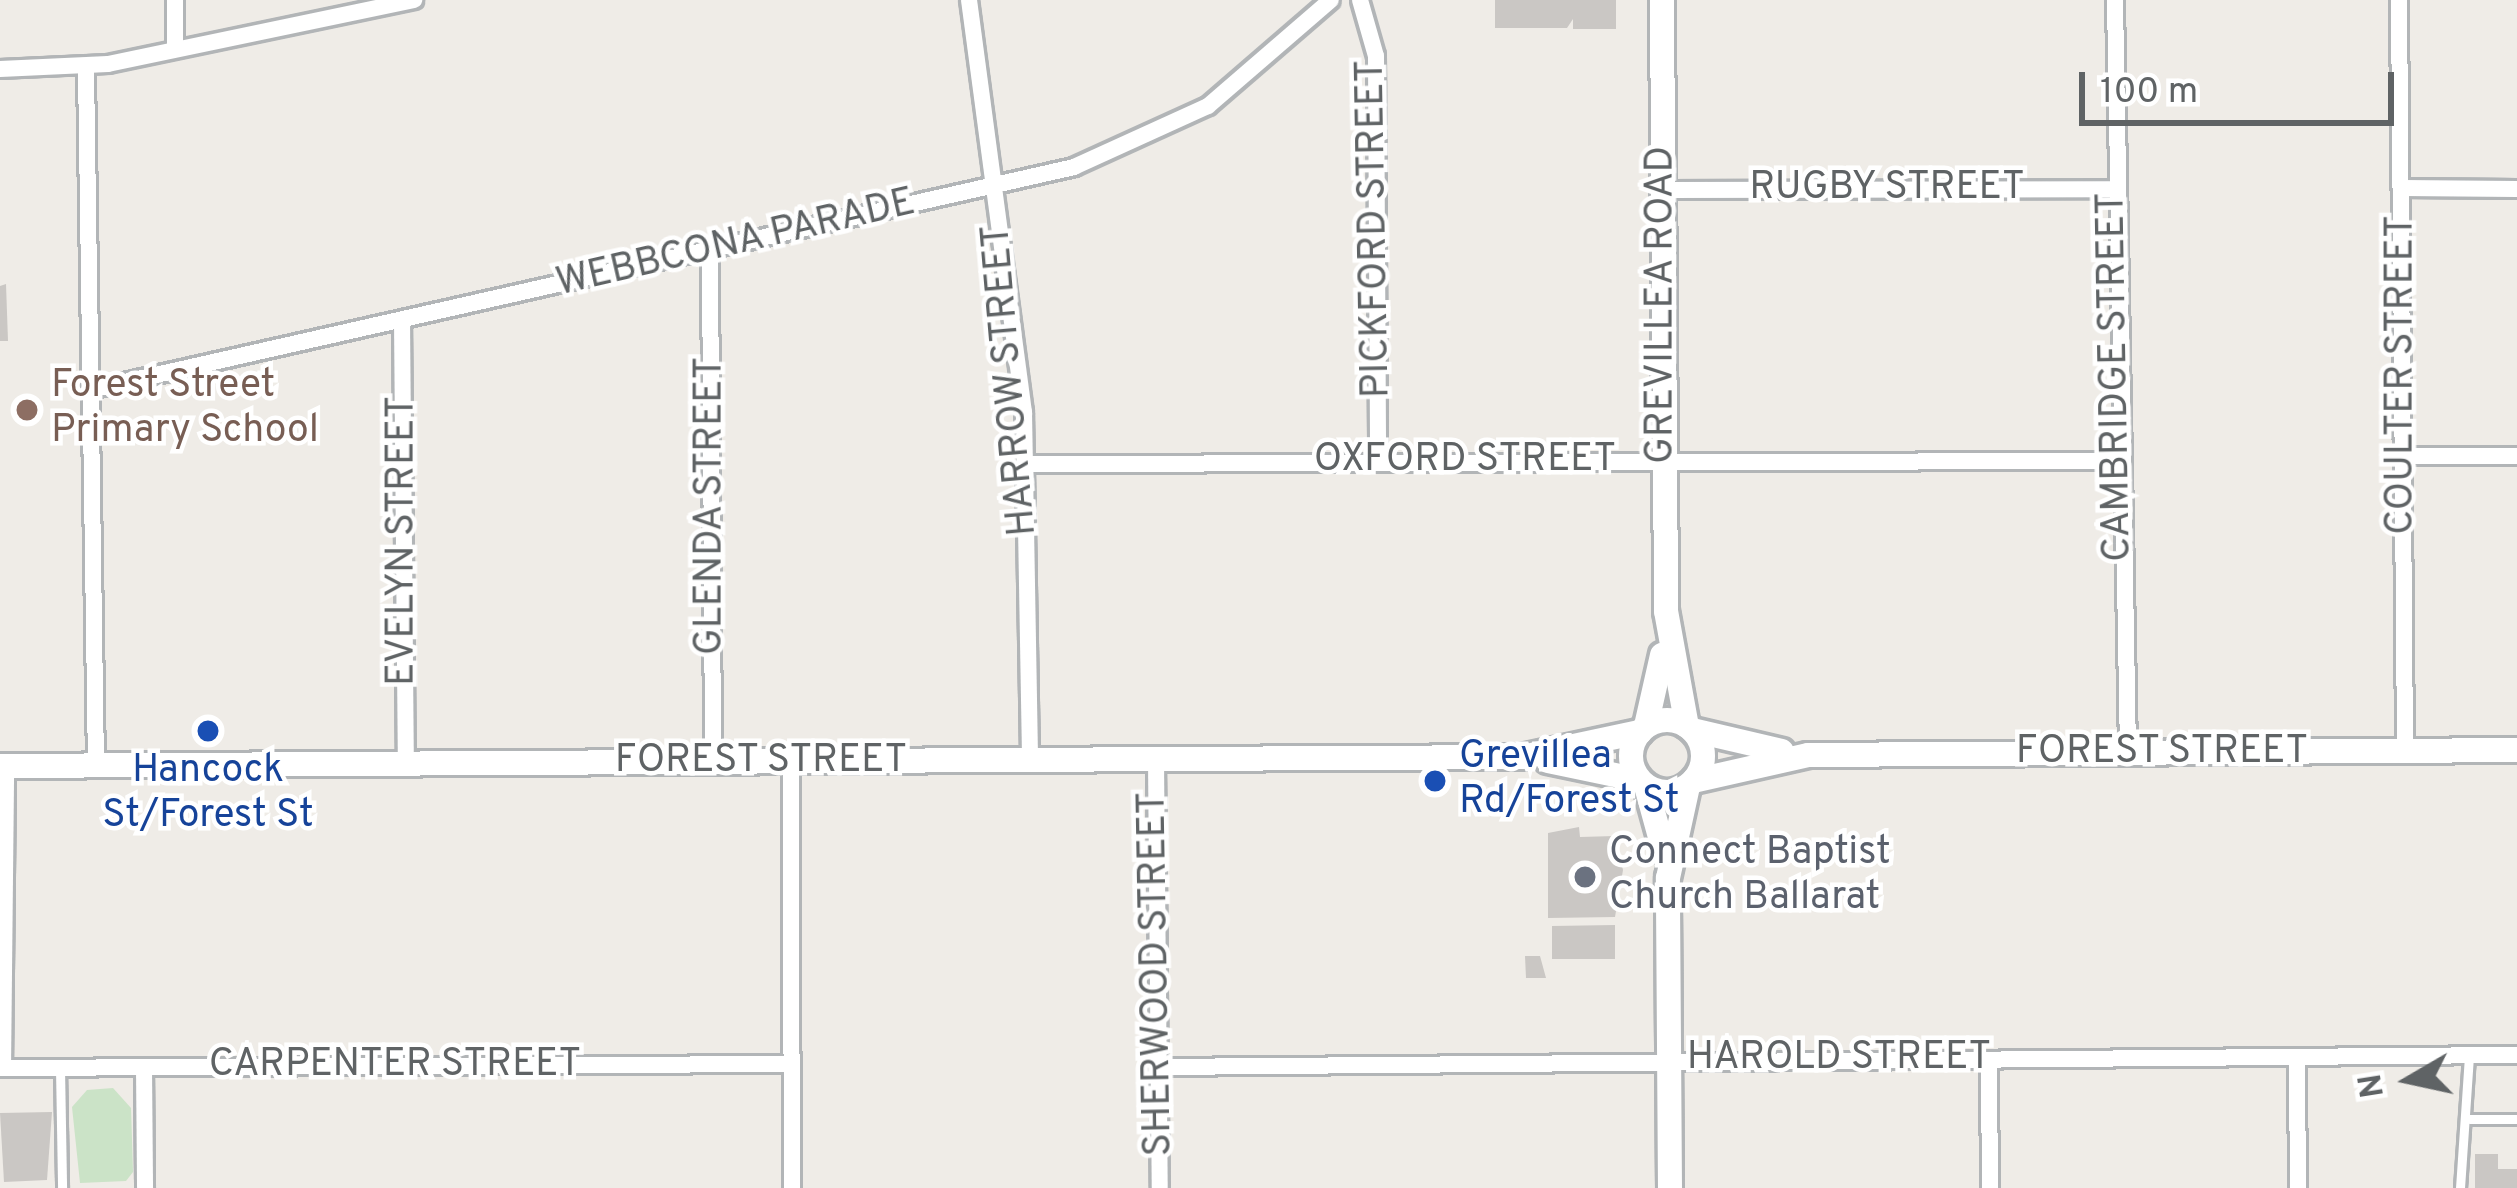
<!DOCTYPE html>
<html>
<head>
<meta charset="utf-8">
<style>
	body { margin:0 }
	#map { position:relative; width:2517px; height:1188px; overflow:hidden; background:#efece7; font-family:Overpass,sans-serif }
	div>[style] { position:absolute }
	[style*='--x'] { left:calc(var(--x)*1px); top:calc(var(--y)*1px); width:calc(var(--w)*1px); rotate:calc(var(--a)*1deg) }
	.green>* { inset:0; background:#cbe3c7 }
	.building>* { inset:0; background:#cac7c4 }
	.roads { filter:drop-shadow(3px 0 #b2b5b7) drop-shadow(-3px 0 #b2b5b7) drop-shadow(0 3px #b2b5b7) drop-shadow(0 -3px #b2b5b7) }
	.lane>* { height:9px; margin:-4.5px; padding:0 4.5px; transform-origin:4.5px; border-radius:4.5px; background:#fff }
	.street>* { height:16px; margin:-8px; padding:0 8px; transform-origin:8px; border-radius:8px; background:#fff }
	.secondary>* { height:24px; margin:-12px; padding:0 12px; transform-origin:12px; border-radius:12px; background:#fff }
	.secondary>.ring { margin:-12px; padding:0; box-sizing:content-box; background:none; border:24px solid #fff; border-radius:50% }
	.dots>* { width:33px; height:33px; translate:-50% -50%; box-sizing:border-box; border:6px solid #fff; border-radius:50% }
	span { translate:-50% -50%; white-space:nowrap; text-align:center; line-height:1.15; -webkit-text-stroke:9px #fff; paint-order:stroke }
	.street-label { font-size:39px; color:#5f6365 }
	.education-label { font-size:39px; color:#785e54 }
	.left { translate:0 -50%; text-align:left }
	.transit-label { font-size:39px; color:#164399 }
	.worship-label { font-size:39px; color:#5b616d }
	.north { position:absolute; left:2349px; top:1020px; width:120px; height:120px; -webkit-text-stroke:9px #fff; paint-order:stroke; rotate:261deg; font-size:33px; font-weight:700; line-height:48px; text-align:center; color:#5f6365 }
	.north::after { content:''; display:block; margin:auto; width:42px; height:54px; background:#5f6365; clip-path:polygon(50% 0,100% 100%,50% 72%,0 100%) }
	.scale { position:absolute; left:2079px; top:72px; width:315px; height:54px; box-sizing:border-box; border:6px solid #5f6365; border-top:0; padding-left:15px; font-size:36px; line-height:42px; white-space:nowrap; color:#5f6365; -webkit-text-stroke:9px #fff; paint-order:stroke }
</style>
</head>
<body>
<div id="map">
	<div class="green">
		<i style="clip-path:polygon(113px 1088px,131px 1108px,133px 1172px,126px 1181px,80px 1183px,72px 1107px,87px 1090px)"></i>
	</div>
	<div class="building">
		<i style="clip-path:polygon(1495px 0,1616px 0,1616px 29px,1573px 29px,1573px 19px,1567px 28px,1495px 28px)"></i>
		<i style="clip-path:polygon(6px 284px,8px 341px,0 341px,0 286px)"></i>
		<i style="clip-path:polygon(1579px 827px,1580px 837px,1615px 836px,1623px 870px,1615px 917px,1548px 918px,1548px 833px)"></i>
		<i style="clip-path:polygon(1615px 925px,1615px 959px,1552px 959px,1552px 926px)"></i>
		<i style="clip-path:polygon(1525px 956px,1540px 956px,1546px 978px,1526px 978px)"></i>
		<i style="clip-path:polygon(52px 1112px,47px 1180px,4px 1182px,0 1113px)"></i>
		<i style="clip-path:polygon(2475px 1154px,2498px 1154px,2498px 1169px,2517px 1169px,2517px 1188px,2475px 1188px)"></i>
	</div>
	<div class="roads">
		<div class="lane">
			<i style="--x:60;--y:1068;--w:120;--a:89"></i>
			<i style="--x:2470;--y:1119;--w:47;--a:0"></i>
			<i style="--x:2460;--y:1188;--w:131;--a:-86.1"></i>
		</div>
		<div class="street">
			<i style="--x:175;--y:0;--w:48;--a:90"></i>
			<i style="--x:969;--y:0;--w:416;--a:82.4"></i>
			<i style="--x:1024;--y:412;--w:349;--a:89"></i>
			<i style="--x:1360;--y:0;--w:58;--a:74.1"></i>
			<i style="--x:1376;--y:56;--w:405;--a:89.7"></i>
			<i style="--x:2115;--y:0;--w:753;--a:89.01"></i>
			<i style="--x:2399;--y:0;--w:751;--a:89.54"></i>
			<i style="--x:86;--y:68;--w:695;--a:89.18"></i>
			<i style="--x:0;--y:69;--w:108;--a:-2.7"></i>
			<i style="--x:108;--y:64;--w:313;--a:-11.8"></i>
			<i style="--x:2402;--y:188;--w:115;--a:0.5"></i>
			<i style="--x:1663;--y:190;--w:449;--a:-0.1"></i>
			<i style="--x:710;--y:250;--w:512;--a:89.66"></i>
			<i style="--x:402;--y:320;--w:443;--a:89.5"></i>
			<i style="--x:94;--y:389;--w:1005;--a:-12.76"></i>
			<i style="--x:1074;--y:167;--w:147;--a:-24.5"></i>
			<i style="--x:1208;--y:106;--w:162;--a:-40.8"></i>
			<i style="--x:2404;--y:456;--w:113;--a:0"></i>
			<i style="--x:1027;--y:464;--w:1092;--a:-0.16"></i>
			<i style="--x:1156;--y:760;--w:428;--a:89.5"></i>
			<i style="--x:791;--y:762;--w:426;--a:89.9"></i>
			<i style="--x:2297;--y:1057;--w:131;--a:89.6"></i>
			<i style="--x:1989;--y:1060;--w:128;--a:89.6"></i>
			<i style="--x:1160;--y:1067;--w:1357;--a:-0.51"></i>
			<i style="--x:0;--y:1068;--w:790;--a:-0.29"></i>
			<i style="--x:3;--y:1068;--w:302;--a:-89.4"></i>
			<i style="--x:144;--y:1068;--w:120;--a:89.5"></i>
		</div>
		<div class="secondary">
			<i style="--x:1662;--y:0;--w:611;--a:89.62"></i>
			<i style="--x:1666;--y:611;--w:117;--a:79.7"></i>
			<i class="ring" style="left:1631px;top:720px;width:48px;height:48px"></i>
			<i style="--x:1646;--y:726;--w:73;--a:-77.3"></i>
			<i style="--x:1692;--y:730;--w:92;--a:13.1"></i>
			<i style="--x:1548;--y:761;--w:93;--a:11.8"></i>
			<i style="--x:0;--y:766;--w:1522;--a:-0.34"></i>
			<i style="--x:1522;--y:757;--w:121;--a:-12"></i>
			<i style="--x:1693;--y:781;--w:118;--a:-12.7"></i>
			<i style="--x:1808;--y:755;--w:709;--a:-0.4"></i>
			<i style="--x:1646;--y:786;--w:68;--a:74.7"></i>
			<i style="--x:1670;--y:1188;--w:310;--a:-90.4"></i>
			<i style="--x:1668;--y:878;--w:94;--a:-77.7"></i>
		</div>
	</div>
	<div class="dots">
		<i style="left:27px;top:410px;background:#8d6e63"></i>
		<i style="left:208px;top:731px;background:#1a4fb4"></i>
		<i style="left:1435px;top:781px;background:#1a4fb4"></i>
		<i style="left:1585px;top:877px;background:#6b7280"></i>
	</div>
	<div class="street-label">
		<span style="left:1887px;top:189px">RUGBY STREET</span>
		<span style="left:1376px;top:229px;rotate:-91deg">PICKFORD STREET</span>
		<span style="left:736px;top:245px;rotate:-13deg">WEBBCONA PARADE</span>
		<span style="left:1663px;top:305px;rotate:-90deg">GREVILLEA ROAD</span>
		<span style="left:2403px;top:375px;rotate:-90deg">COULTER STREET</span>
		<span style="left:2117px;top:377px;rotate:-91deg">CAMBRIDGE STREET</span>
		<span style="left:1012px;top:380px;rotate:-95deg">HARROW STREET</span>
		<span style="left:1465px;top:461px">OXFORD STREET</span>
		<span style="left:712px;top:506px;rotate:-90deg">GLENDA STREET</span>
		<span style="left:404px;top:541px;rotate:-90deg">EVELYN STREET</span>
		<span style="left:2162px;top:753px">FOREST STREET</span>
		<span style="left:761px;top:762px">FOREST STREET</span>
		<span style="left:1158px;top:974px;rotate:-91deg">SHERWOOD STREET</span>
		<span style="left:1839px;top:1059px">HAROLD STREET</span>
		<span style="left:395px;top:1066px">CARPENTER STREET</span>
	</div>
	<div class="education-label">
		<span class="left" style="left:51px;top:410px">Forest Street<br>Primary School</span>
	</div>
	<div class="transit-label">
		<span class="left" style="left:1459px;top:781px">Grevillea<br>Rd/Forest St</span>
		<span style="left:208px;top:795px">Hancock<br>St/Forest St</span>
	</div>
	<div class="worship-label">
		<span class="left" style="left:1609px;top:877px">Connect Baptist<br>Church Ballarat</span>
	</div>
	<div class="north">N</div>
	<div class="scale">100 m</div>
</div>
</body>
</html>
